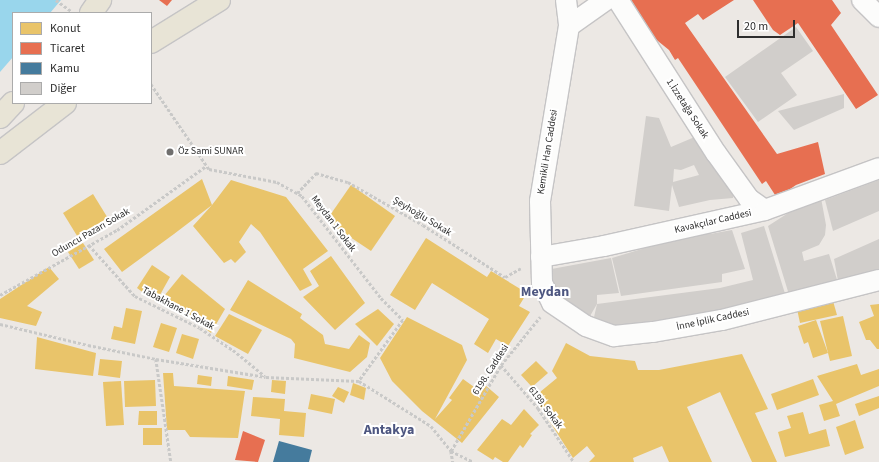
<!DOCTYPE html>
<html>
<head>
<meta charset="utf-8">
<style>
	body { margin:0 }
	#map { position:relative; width:879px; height:462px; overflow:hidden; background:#ece8e4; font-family:"Source Sans 3",sans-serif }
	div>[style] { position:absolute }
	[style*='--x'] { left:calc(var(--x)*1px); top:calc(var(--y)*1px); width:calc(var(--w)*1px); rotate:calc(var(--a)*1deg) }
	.water>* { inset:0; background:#99d6ec }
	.homes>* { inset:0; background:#e9c46a }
	.shops>* { inset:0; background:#e76f51 }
	.public>* { inset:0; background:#457b9d }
	.building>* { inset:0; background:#d1cecb }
	.path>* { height:2.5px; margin-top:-1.25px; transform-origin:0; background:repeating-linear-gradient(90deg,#c9c9c8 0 3px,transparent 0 5px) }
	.roads { filter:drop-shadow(1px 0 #c5c4c5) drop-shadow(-1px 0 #c5c4c5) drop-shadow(0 1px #c5c4c5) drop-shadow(0 -1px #c5c4c5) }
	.minor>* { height:20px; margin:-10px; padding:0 10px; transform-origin:10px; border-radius:10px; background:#fcfcfb }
	.primary>* { height:22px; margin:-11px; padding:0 11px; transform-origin:11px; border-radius:11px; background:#e8e4d6 }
	.dots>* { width:11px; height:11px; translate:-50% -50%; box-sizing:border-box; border:2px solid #fff; border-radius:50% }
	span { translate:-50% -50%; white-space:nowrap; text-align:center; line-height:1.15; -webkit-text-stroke:4px #fff; paint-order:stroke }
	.street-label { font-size:10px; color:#2e2e2e }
	.poi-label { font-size:10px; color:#2e2e2e }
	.left { translate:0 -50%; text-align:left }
	.district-label { font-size:14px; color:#4d5680; font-weight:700 }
	.legend { position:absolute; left:12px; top:12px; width:140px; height:92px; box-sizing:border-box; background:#fff; border:1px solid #ababab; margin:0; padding:5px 7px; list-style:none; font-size:12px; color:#2e2e2e }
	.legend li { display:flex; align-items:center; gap:8px; height:20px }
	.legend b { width:20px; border:1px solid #ababab }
	.scale { position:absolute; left:737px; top:20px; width:58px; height:18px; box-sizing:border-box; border:2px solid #2e2e2e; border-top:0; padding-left:5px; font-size:12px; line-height:14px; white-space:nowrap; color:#2e2e2e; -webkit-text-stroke:3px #fff; paint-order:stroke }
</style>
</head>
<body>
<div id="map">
	<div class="water">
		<i style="clip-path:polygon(0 0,61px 0,50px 13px,13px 13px,13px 57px,0 72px)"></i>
	</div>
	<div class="homes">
		<i style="clip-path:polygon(202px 179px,212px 205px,231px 180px,286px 197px,328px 251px,303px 269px,312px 285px,300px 291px,260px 232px,251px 224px,239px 242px,246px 252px,235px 263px,231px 259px,224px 263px,193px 226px,212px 205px,174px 234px,167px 223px,174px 234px,122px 272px,104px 249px)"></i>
		<i style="clip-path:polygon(351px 185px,395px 216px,371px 251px,326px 221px)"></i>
		<i style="clip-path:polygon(93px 194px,109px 220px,79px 239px,63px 213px)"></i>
		<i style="clip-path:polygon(426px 238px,487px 277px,491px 271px,527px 293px,519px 306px,530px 312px,508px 346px,496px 339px,488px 353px,474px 344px,489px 319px,432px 283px,415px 310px,390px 295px)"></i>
		<i style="clip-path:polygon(83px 243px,94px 260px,79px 269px,68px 252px)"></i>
		<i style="clip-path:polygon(331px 256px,365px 303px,335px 330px,303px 297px,319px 286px,310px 271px)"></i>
		<i style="clip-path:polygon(152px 265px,170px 277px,156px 302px,137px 288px)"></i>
		<i style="clip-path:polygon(49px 267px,59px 279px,27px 306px,42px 312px,36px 326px,0 318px,0 299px)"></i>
		<i style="clip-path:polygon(182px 274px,225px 309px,211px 333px,164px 296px)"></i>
		<i style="clip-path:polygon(248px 280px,302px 314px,300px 318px,323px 335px,325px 344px,349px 349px,359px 335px,370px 343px,367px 357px,350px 372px,294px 358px,295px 344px,291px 339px,230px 310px)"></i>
		<i style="clip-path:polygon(833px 301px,837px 315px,800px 323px,797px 309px)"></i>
		<i style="clip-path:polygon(879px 304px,879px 349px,877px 349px,870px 340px,866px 340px,859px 322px,874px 316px,870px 305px)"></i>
		<i style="clip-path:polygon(126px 308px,142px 311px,135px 344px,111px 339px,114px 326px,122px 328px)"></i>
		<i style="clip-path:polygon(378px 309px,394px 324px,377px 346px,355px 324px)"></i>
		<i style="clip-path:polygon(229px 314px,262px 330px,248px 354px,215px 336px)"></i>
		<i style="clip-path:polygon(843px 316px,852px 356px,830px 361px,820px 321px)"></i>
		<i style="clip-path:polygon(407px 317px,462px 345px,467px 360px,435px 419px,452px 400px,449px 398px,463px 379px,481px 392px,485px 385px,499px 397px,462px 443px,422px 411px,392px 381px,380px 358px)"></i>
		<i style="clip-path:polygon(816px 320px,828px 353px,813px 358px,808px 342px,804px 344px,798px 326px)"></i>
		<i style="clip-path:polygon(161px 323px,177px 328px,169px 352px,153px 347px)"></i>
		<i style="clip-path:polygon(182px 334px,199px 339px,193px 359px,176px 353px)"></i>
		<i style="clip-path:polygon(37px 337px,96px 353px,93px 376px,35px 369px)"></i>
		<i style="clip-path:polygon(566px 343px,590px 356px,635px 361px,638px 370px,659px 370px,742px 354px,768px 409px,755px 413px,777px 462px,752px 462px,720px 392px,687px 407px,712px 462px,669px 462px,662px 446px,633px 458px,634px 462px,589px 462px,595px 456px,587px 446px,573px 458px,534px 397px,557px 378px,552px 371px)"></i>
		<i style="clip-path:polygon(100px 359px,122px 361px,120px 378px,98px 375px)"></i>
		<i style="clip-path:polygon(536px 361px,548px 373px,532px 387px,521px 375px)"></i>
		<i style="clip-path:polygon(857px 364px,861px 375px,879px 369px,879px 386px,836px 404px,840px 416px,824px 421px,819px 405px,833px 401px,817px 376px)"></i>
		<i style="clip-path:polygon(163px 373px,173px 373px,174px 386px,245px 391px,238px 438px,190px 437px,185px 430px,167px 430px)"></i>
		<i style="clip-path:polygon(198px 375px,212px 377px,211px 386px,197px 384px)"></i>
		<i style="clip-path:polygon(228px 376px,254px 380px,252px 390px,227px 386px)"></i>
		<i style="clip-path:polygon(813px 379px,819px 395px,777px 410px,771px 394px)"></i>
		<i style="clip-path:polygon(155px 380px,156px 406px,125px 407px,124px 381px)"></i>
		<i style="clip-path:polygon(272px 380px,286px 381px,285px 394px,271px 392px)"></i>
		<i style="clip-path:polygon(121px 381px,124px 425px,106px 426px,103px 382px)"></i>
		<i style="clip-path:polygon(353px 383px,366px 388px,364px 400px,350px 395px)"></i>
		<i style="clip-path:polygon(338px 387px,349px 392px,344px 403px,332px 396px)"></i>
		<i style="clip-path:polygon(311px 394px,335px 399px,332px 414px,308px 409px)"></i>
		<i style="clip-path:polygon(879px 396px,879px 408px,859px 416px,855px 404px)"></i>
		<i style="clip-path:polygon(253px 397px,285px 399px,284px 411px,306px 413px,304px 437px,279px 435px,280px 419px,251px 416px)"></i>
		<i style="clip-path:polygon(524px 409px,539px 425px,530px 434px,532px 435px,523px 448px,520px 445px,508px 462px,503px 462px,495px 457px,493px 460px,477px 450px,502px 419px,511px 425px)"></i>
		<i style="clip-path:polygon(139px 411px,157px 411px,157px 425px,138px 425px)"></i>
		<i style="clip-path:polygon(803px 412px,809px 434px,826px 429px,830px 446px,785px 457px,778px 432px,791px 428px,787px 416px)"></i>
		<i style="clip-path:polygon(855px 420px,864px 448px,845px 455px,836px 427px)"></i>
		<i style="clip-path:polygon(143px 428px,162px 428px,162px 445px,143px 445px)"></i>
	</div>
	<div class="shops">
		<i style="clip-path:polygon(159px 0,172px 0,167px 6px)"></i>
		<i style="clip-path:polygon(628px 0,734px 0,703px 20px,698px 14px,685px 23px,777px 154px,818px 142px,825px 174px,796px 185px,777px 198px,766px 181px,762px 184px,678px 58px,675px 60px,669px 50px,653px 37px)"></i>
		<i style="clip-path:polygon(753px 0,832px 0,841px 13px,831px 25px,878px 95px,856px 109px,798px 23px,780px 35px,773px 30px)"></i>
		<i style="clip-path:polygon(243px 431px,265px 440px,258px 462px,235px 460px)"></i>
	</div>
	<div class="public">
		<i style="clip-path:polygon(279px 441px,312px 450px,309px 462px,273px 462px)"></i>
	</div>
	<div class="building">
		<i style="clip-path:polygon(796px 27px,813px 51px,781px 73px,797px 95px,758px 122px,725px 77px)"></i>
		<i style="clip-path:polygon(844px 94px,844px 108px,794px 130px,778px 111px)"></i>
		<i style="clip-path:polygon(evenodd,646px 116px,659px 118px,671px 147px,697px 136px,734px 189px,733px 198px,710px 200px,679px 207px,672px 185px,669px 211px,634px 206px,646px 116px,694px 165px,699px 175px,673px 182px,674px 169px,681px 170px,694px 165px)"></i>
		<i style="clip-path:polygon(879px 180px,879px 211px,833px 231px,825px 200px)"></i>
		<i style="clip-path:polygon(821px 198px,826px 225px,825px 235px,819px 245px,802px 252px,804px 261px,829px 254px,839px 286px,790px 298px,768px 226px,796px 208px)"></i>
		<i style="clip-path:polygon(764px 226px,787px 300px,619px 333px,592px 326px,597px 304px,720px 288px,753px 280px,741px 233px)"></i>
		<i style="clip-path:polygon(708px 229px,710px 234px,732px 230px,745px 269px,722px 274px,722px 282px,621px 296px,612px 258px)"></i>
		<i style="clip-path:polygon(879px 239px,879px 279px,839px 286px,834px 259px)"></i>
		<i style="clip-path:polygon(611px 258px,619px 293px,597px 295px,597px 304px,586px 323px,558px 302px,546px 270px)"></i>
	</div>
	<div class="path">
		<i style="--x:56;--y:0;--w:19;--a:36"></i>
		<i style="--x:151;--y:84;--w:103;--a:55.7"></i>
		<i style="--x:209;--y:169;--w:69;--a:10.8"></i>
		<i style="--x:277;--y:182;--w:29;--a:29"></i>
		<i style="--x:302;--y:196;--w:129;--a:52.2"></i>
		<i style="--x:381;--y:298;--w:31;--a:45"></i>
		<i style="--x:403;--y:320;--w:75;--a:125.8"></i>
		<i style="--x:297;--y:193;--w:28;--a:-46"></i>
		<i style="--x:316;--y:173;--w:33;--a:16"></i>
		<i style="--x:348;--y:182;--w:86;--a:29.8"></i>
		<i style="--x:423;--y:225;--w:97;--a:32.4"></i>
		<i style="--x:505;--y:277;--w:18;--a:-29"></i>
		<i style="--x:89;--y:245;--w:69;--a:48"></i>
		<i style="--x:135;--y:296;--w:72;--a:26.2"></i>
		<i style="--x:200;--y:328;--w:40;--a:34"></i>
		<i style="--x:233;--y:350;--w:41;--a:39.1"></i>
		<i style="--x:0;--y:295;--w:134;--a:-29.1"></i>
		<i style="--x:117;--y:230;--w:110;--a:-35.7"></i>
		<i style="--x:0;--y:324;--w:90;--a:13.4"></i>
		<i style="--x:88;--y:345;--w:69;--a:11.6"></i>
		<i style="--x:156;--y:359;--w:111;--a:9.3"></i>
		<i style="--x:266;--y:377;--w:93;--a:2.5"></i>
		<i style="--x:359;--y:381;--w:85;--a:32"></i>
		<i style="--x:431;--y:426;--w:32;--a:51"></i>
		<i style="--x:451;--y:451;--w:25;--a:26"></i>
		<i style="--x:156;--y:359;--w:104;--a:81.7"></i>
		<i style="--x:501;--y:365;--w:57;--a:49.3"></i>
		<i style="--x:538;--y:408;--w:65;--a:56.3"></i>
		<i style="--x:451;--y:451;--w:99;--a:-59.8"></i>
		<i style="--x:501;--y:365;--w:62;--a:-50.9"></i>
		<i style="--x:451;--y:451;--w:11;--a:80"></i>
	</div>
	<div class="roads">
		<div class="minor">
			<i style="--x:566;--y:0;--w:26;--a:83"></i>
			<i style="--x:569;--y:26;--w:177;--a:99.4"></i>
			<i style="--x:540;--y:201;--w:82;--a:88.6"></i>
			<i style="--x:542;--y:283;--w:22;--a:63"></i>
			<i style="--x:552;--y:303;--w:41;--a:34.1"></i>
			<i style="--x:586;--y:326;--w:30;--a:20"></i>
			<i style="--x:614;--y:336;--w:39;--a:-6"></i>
			<i style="--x:653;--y:332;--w:70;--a:-9.9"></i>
			<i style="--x:722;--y:320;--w:162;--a:-14.3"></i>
			<i style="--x:618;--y:0;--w:182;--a:57.4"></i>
			<i style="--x:716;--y:153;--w:57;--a:54.3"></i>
			<i style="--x:749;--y:199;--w:19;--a:35"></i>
			<i style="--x:862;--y:0;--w:24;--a:45"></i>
			<i style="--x:569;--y:26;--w:45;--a:-35.1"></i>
			<i style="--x:541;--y:257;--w:64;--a:-9.9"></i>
			<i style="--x:604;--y:246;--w:165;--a:-12.6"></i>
			<i style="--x:765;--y:210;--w:121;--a:-20.2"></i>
		</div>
		<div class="primary">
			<i style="--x:91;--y:13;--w:16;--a:-55"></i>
			<i style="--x:151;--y:42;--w:80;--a:-31.7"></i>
			<i style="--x:0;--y:117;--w:19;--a:-47"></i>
			<i style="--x:0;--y:153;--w:82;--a:-37.6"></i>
		</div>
	</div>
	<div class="dots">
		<i style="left:170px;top:152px;background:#706f6e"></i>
	</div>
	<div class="street-label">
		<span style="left:687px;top:109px;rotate:57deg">1.İzzetağa Sokak</span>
		<span style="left:548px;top:152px;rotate:-81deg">Kemikli Han Caddesi</span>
		<span style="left:422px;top:217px;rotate:31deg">Şeyhoğlu Sokak</span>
		<span style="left:713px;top:222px;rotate:-13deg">Kavakçılar Caddesi</span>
		<span style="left:333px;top:224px;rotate:53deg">Meydan 1 Sokak</span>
		<span style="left:91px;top:233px;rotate:-30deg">Oduncu Pazarı Sokak</span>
		<span style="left:178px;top:309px;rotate:28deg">Tabakhane 1 Sokak</span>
		<span style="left:713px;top:320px;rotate:-12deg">İnne İplik Caddesi</span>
		<span style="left:491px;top:370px;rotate:-57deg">6198. Caddesi</span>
		<span style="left:545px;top:408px;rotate:53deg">6199. Sokak</span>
	</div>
	<div class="poi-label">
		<span class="left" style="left:178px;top:152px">Öz Sami SUNAR</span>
	</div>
	<div class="district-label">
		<span style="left:545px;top:292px">Meydan</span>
		<span style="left:389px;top:430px">Antakya</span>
	</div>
	<ul class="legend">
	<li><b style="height:11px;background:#e9c46a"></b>Konut</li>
	<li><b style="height:11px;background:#e76f51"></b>Ticaret</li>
	<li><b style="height:11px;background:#457b9d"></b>Kamu</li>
	<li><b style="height:11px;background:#d1cecb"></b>Diğer</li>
	</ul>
	<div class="scale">20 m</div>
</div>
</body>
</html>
